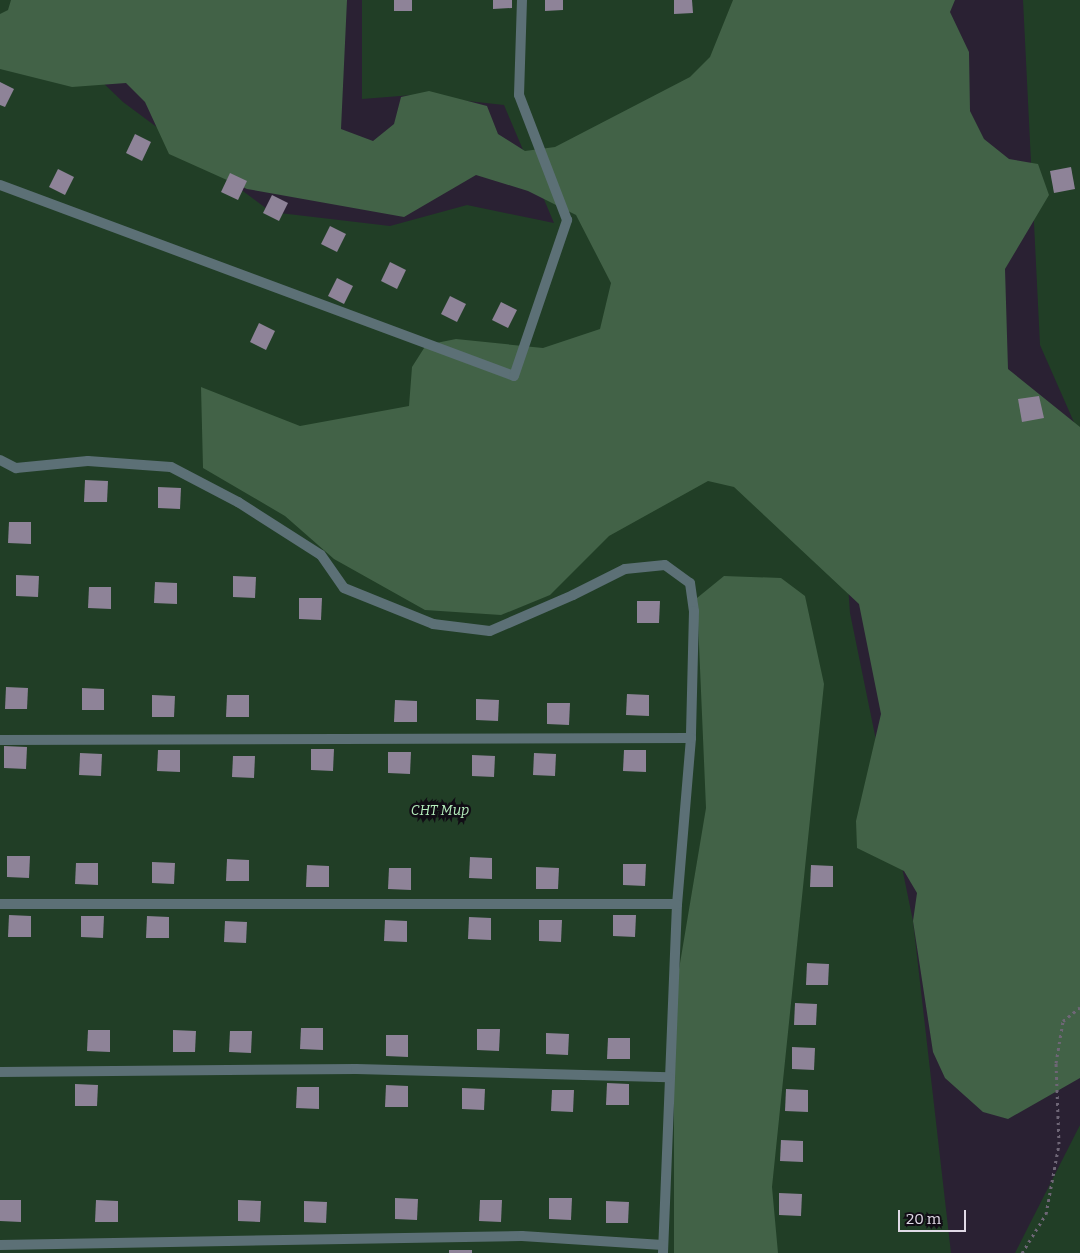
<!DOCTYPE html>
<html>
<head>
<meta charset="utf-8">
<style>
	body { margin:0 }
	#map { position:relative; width:1080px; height:1253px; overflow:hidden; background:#2a2133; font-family:Bitter,serif }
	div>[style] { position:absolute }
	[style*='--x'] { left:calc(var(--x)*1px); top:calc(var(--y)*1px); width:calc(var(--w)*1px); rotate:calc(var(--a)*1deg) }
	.green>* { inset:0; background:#213e26 }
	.forest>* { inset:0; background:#426247 }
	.building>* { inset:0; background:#8e8398 }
	.path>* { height:3px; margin-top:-1.5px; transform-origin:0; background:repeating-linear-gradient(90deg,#6e6676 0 2.5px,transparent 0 6.5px) }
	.lane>* { height:10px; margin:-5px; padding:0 5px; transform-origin:5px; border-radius:5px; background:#5c7076 }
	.street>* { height:10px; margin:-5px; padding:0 5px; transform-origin:5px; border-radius:5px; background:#5c7076 }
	span { translate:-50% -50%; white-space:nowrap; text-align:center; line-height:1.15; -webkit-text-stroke:5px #110d15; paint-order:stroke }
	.park-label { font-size:14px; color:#b6efbe; font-style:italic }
	.scale { position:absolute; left:898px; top:1210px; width:68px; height:22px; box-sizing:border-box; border:2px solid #e0dae6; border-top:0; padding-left:6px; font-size:15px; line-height:18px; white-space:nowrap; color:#e0dae6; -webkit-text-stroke:4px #110d15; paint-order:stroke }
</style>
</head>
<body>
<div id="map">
	<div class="green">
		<i style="clip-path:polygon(0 0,17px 0,123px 102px,271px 212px,390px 226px,467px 205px,554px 223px,504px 105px,413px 95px,362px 99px,362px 0,807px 0,850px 613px,913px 921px,951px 1253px,0 1253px)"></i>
		<i style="clip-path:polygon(1023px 0,1080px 0,1080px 436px,1040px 345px)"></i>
		<i style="clip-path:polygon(1080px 1125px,1080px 1253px,1015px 1253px)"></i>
	</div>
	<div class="forest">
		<i style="clip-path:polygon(11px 0,347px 0,341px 129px,373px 141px,394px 124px,401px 97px,429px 91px,487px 106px,498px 134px,525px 151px,555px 147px,690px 77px,710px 57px,733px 0,955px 0,950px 12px,969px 52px,970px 111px,984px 139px,1009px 159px,1038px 164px,1049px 195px,1005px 269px,1008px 369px,1080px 427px,1080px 1078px,1008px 1119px,983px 1112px,945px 1078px,933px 1052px,913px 921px,917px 893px,904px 871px,857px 848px,856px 821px,881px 714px,859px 604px,734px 487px,708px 481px,609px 536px,550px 595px,501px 615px,425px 610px,334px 559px,285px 516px,203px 468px,201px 387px,300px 426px,409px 406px,412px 367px,426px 345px,456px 339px,543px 348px,600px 329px,611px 283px,576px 215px,528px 191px,476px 175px,404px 217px,247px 189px,169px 154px,145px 102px,126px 83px,72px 87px,0 69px,0 14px,8px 10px)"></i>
		<i style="clip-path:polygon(724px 576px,781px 578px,805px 596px,824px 684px,772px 1187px,778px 1253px,674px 1253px,674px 999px,706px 808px,697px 598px)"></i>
	</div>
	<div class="building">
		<i style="clip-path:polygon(394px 0,412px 0,412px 11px,394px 11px)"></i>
		<i style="clip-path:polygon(493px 0,512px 0,512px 8px,493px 9px)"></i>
		<i style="clip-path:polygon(545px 0,563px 0,563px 10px,545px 11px)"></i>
		<i style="clip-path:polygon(674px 0,692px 0,693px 13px,674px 14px)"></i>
		<i style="clip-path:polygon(0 82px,14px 89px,5px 107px,0 105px)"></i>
		<i style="clip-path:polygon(135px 134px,151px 142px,142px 161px,126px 153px)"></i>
		<i style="clip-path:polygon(1071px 167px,1075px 189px,1054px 193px,1050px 171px)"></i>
		<i style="clip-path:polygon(58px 169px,74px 177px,65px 195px,49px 187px)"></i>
		<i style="clip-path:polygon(230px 173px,247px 181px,238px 200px,221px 192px)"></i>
		<i style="clip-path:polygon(272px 195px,288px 203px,279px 221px,263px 213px)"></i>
		<i style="clip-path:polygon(330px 226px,346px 234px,337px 252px,321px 244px)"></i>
		<i style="clip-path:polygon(390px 262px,406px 270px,397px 289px,381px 281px)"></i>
		<i style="clip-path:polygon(337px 278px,353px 286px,344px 304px,328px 296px)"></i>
		<i style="clip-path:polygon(450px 296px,466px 304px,457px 322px,441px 314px)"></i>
		<i style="clip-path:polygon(501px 302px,517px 310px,508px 328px,492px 320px)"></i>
		<i style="clip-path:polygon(259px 323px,275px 331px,266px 350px,250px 342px)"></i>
		<i style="clip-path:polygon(1039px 396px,1044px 418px,1022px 422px,1018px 399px)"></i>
		<i style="clip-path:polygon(85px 480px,108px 481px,107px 502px,84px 502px)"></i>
		<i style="clip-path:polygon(158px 487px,181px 488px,180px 509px,158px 508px)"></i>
		<i style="clip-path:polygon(9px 522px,31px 522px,31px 544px,8px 543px)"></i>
		<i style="clip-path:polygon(16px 575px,39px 576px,38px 597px,16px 596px)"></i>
		<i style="clip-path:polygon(233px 576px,256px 577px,255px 598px,233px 597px)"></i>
		<i style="clip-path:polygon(155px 582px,177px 583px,177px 604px,154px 603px)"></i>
		<i style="clip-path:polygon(89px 587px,111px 587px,111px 609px,88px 608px)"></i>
		<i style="clip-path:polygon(299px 598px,322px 598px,321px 620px,299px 619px)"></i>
		<i style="clip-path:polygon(637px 601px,660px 601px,659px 623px,637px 623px)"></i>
		<i style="clip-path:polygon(6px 687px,28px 688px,27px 709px,5px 709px)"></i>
		<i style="clip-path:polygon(82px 688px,104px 689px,104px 710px,82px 710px)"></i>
		<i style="clip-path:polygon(627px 694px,649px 695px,649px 716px,626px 715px)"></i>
		<i style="clip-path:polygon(152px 695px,175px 696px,174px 717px,152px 717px)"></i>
		<i style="clip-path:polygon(227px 695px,249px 695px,249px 717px,226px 717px)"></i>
		<i style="clip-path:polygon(476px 699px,499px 700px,498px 721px,476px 720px)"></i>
		<i style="clip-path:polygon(395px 700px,417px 701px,417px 722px,394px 722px)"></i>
		<i style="clip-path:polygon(547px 703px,570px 703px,569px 725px,547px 724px)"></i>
		<i style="clip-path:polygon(4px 746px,27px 747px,26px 769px,4px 768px)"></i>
		<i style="clip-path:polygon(311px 749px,334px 749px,333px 771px,311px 770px)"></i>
		<i style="clip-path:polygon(158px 750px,180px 750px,180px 772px,157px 771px)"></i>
		<i style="clip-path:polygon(624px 750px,646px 750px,646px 772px,623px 771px)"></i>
		<i style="clip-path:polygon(388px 752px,411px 752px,410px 774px,388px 773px)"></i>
		<i style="clip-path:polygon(80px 753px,102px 754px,101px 776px,79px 775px)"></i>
		<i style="clip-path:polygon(534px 753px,556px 754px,555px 776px,533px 775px)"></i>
		<i style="clip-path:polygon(472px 755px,495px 756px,494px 777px,472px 776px)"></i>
		<i style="clip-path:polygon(233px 756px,255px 756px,254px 778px,232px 777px)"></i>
		<i style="clip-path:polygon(7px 856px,30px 856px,29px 878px,7px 877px)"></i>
		<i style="clip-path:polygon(470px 857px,492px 858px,492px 879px,469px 878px)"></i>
		<i style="clip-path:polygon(227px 859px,249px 860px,249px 881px,226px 881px)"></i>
		<i style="clip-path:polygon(152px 862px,175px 863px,174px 884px,152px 883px)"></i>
		<i style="clip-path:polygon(76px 863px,98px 863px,98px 885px,75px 884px)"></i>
		<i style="clip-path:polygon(623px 864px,646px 864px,645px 886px,623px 885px)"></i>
		<i style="clip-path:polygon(307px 865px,329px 866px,329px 887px,306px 887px)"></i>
		<i style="clip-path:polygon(811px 865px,833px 866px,833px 887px,810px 887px)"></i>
		<i style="clip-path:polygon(536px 867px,559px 868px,558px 889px,536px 889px)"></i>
		<i style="clip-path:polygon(389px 868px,411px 868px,411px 890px,388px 889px)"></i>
		<i style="clip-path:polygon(9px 915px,31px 916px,31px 937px,8px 937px)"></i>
		<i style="clip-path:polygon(613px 915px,636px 915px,635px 937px,613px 936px)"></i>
		<i style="clip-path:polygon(81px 916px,104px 916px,103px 938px,81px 937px)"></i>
		<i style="clip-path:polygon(147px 916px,169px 917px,169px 938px,146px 938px)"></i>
		<i style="clip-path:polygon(469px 917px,491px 918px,491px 940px,468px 939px)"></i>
		<i style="clip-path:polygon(385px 920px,407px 921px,407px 942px,384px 941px)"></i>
		<i style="clip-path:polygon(539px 920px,562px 920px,561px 942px,539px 941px)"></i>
		<i style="clip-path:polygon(225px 921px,247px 922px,246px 943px,224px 942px)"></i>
		<i style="clip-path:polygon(807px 963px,829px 964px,828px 985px,806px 985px)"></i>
		<i style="clip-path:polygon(795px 1003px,817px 1004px,816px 1025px,794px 1025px)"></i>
		<i style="clip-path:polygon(301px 1028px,323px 1028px,323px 1050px,300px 1049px)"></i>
		<i style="clip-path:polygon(477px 1029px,500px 1029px,499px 1051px,477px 1050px)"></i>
		<i style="clip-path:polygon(88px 1030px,110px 1030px,110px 1052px,87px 1051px)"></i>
		<i style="clip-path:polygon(173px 1030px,196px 1031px,195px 1052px,173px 1052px)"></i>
		<i style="clip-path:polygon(230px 1031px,252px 1031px,251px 1053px,229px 1052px)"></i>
		<i style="clip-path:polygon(546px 1033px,569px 1034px,568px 1055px,546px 1054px)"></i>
		<i style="clip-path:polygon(386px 1035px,408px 1035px,408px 1057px,386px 1056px)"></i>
		<i style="clip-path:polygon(608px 1038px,630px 1038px,630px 1059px,607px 1059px)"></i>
		<i style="clip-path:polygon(792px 1047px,815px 1048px,814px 1070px,792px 1069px)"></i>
		<i style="clip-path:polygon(607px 1083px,629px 1084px,629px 1105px,606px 1105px)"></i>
		<i style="clip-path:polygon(75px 1084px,98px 1085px,97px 1106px,75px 1106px)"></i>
		<i style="clip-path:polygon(386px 1085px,408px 1086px,408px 1107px,385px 1107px)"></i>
		<i style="clip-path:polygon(297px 1087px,319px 1087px,319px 1109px,296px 1108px)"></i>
		<i style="clip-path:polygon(462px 1088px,485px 1089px,484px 1110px,462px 1109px)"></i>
		<i style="clip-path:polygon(786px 1089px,808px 1090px,808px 1112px,785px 1111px)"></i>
		<i style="clip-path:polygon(552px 1090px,574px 1090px,573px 1112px,551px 1111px)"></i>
		<i style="clip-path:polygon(781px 1140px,803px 1141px,803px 1162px,780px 1161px)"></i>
		<i style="clip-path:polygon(779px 1193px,802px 1194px,801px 1216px,779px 1215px)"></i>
		<i style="clip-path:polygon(395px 1198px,418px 1199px,417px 1220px,395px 1219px)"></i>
		<i style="clip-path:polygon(549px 1198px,572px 1198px,571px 1220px,549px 1219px)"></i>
		<i style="clip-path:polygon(0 1200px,21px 1200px,21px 1222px,0 1221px)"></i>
		<i style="clip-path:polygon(96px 1200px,118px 1201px,118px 1222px,95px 1222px)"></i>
		<i style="clip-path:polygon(238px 1200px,261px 1201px,260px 1222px,238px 1221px)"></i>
		<i style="clip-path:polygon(480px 1200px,502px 1200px,501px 1222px,479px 1221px)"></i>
		<i style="clip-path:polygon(304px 1201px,327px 1202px,326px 1223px,304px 1222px)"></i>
		<i style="clip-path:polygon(606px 1201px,629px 1202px,628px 1223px,606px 1223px)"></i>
		<i style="clip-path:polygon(449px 1250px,472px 1250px,472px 1253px,449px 1253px)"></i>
	</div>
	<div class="path">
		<i style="--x:1022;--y:1253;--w:46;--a:-58.4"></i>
		<i style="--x:1046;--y:1214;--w:71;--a:-79.5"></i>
		<i style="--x:1059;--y:1144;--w:81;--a:-92.1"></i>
		<i style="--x:1056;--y:1063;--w:43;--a:-80.5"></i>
		<i style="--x:1063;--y:1021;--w:22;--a:-39"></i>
	</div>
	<div class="lane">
		<i style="--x:0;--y:185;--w:548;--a:20.38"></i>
		<i style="--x:514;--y:376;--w:165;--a:-71.2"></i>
		<i style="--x:567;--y:220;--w:134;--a:-111"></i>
		<i style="--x:519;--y:95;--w:95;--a:-88.2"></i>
	</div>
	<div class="street">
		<i style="--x:0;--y:460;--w:18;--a:27"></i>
		<i style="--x:16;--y:468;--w:72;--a:-5.6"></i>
		<i style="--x:88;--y:461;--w:83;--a:4.1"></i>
		<i style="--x:171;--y:467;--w:76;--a:27.6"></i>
		<i style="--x:238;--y:502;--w:98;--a:32.6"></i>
		<i style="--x:321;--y:555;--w:40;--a:55.1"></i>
		<i style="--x:344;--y:588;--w:96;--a:22"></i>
		<i style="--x:433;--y:624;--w:57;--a:7"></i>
		<i style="--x:490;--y:631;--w:90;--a:-23.4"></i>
		<i style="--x:573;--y:595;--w:58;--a:-26.6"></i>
		<i style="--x:625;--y:569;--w:40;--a:-5.7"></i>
		<i style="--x:665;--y:565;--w:31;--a:36"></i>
		<i style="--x:690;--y:583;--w:28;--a:82"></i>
		<i style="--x:694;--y:611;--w:127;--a:91.4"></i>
		<i style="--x:691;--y:738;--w:167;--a:94.8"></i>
		<i style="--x:677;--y:904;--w:349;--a:92.3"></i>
		<i style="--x:0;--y:740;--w:691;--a:-0.17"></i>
		<i style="--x:0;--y:904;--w:677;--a:0"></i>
		<i style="--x:0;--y:1072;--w:356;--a:-0.5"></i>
		<i style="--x:356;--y:1069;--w:313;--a:1.5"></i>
		<i style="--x:0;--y:1245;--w:522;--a:-0.99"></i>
		<i style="--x:522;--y:1236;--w:141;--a:3.7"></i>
	</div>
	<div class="park-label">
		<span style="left:440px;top:811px">СНТ Мир</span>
	</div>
	<div class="scale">20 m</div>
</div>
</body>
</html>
